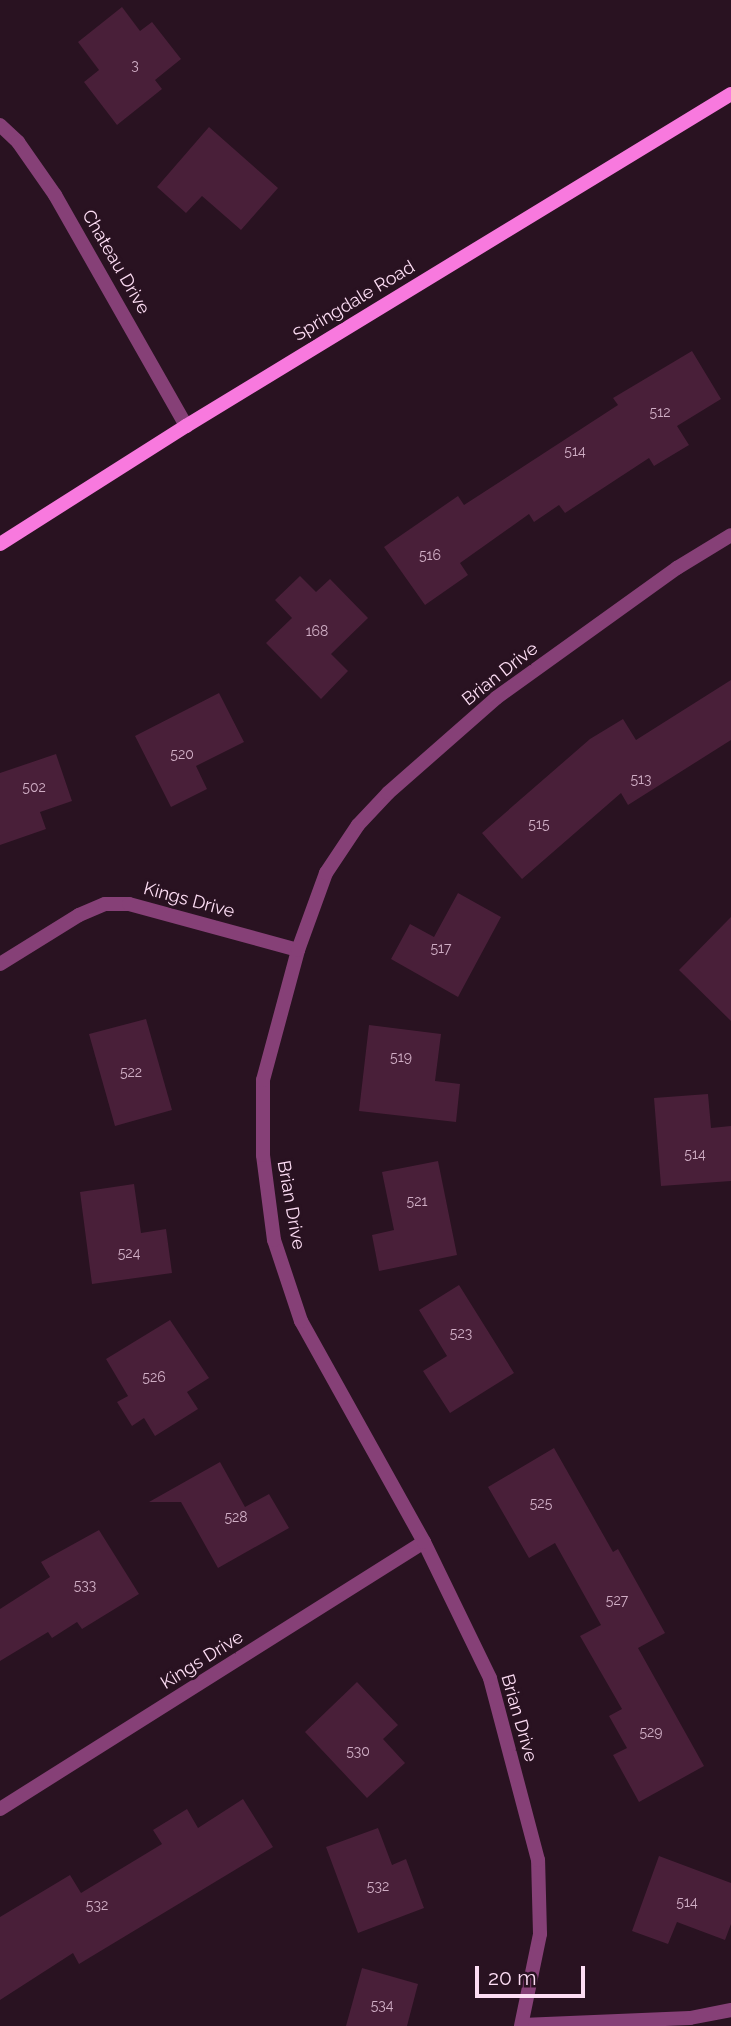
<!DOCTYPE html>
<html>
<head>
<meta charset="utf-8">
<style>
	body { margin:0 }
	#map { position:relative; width:731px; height:2026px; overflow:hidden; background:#291221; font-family:Raleway,sans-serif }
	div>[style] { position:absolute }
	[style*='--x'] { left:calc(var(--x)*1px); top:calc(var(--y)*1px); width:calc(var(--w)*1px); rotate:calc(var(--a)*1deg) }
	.building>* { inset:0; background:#491f39 }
	.minor>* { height:14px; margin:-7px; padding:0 7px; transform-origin:7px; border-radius:7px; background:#864077 }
	.secondary>* { height:14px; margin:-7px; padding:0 7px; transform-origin:7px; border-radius:7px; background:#f879de }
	span { translate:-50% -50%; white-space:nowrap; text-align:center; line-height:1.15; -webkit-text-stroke:6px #291221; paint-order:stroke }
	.number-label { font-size:14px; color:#d0aec5 }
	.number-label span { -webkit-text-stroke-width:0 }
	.street-label { font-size:18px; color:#fdddf4 }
	.scale { position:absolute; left:475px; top:1966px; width:110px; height:32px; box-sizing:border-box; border:4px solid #fdddf4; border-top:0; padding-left:9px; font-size:21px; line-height:24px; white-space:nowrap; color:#fdddf4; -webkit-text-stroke:5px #291221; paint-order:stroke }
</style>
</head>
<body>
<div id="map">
	<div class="building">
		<i style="clip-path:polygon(122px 7px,140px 31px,152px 22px,181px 59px,155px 80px,162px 89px,117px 125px,84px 82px,99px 70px,78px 42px)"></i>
		<i style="clip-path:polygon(209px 127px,278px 188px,241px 230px,202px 196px,186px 213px,157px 187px)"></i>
		<i style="clip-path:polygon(692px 351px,721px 399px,677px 426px,689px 445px,654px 466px,649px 458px,565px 513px,559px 505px,534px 522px,529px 514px,460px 563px,468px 575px,425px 605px,384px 547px,458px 496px,464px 505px,618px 405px,613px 398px)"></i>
		<i style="clip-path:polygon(300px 576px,316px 592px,330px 579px,368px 618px,331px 654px,348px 671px,321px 699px,266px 643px,292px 618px,275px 600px)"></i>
		<i style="clip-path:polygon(731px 680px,731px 740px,628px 805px,621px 793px,522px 879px,482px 833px,590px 739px,623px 719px,636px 740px)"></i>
		<i style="clip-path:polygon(219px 693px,244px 742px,196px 766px,207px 789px,171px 807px,135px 736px)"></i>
		<i style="clip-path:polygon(56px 754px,72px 801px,40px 812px,46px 829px,0 845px,0 773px)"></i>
		<i style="clip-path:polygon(458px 893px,501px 917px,458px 997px,391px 959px,410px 924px,434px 937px)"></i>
		<i style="clip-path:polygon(731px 917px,731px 1021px,679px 970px)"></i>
		<i style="clip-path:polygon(146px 1019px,172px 1110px,115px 1126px,89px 1034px)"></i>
		<i style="clip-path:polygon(369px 1025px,441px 1034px,435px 1081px,460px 1084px,456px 1122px,359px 1111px)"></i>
		<i style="clip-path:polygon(708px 1094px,711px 1128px,731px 1126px,731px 1181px,661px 1186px,654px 1098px)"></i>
		<i style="clip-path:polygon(438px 1161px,457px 1255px,379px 1271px,372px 1235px,394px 1230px,382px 1172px)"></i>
		<i style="clip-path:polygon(134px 1184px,141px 1233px,166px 1229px,172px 1273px,92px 1284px,80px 1192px)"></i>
		<i style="clip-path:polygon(459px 1285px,514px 1373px,450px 1413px,423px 1371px,447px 1356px,419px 1310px)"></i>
		<i style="clip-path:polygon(170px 1320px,209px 1378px,187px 1392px,198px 1409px,155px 1436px,144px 1418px,132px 1426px,117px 1402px,128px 1396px,106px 1359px)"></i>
		<i style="clip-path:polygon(554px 1448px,613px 1552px,618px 1549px,665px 1633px,638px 1648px,704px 1766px,639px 1802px,613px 1755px,627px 1748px,609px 1716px,622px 1709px,580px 1636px,601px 1625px,555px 1543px,529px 1558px,488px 1487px)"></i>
		<i style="clip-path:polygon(220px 1462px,245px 1507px,269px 1494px,289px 1528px,218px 1568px,181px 1502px,149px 1502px)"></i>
		<i style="clip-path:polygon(99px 1530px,139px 1594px,82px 1629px,77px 1622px,52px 1638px,48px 1632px,0 1661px,0 1609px,50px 1577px,41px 1562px)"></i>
		<i style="clip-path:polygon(357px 1682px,398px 1725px,383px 1739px,405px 1763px,367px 1798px,305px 1732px)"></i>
		<i style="clip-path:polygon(243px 1799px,273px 1847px,79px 1964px,73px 1953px,0 2000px,0 1917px,70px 1875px,81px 1893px,162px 1844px,153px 1830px,187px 1809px,198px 1828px)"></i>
		<i style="clip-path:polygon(378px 1828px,392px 1865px,406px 1859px,424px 1908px,358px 1933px,326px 1847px)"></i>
		<i style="clip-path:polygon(659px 1856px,731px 1883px,731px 1924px,725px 1940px,677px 1922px,668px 1944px,632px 1931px)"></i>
		<i style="clip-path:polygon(362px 1968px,418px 1984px,407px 2026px,346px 2026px)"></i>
	</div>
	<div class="minor">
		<i style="--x:0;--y:125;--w:25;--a:43"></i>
		<i style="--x:18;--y:142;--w:65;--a:55.1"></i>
		<i style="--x:55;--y:195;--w:266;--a:60.4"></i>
		<i style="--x:0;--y:964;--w:93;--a:-31.8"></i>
		<i style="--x:79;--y:915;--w:28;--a:-23"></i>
		<i style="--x:105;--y:904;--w:24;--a:0"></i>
		<i style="--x:129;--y:904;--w:175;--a:15.2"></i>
		<i style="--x:0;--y:1809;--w:501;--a:-32.2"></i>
		<i style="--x:522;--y:2025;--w:168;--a:-2.4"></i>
		<i style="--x:690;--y:2018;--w:42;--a:-11"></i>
		<i style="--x:521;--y:2026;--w:94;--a:-78.3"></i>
		<i style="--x:540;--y:1934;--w:74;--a:-91.5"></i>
		<i style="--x:538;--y:1860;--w:188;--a:-104.8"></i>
		<i style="--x:490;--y:1678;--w:151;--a:-115.9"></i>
		<i style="--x:424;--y:1542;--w:253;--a:-119.1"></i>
		<i style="--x:301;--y:1321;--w:85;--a:-108.4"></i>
		<i style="--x:274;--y:1240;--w:86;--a:-97.4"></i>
		<i style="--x:263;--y:1155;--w:75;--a:-90"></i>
		<i style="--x:263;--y:1080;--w:135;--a:-74.9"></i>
		<i style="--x:298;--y:950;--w:82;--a:-70"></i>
		<i style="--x:326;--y:873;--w:58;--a:-56.3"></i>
		<i style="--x:358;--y:825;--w:44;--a:-46.8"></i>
		<i style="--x:388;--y:793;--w:144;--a:-41.3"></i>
		<i style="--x:496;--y:698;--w:223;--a:-35.7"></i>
		<i style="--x:677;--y:568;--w:63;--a:-31.4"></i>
	</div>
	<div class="secondary">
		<i style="--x:0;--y:544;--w:220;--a:-32.4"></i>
		<i style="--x:186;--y:426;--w:638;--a:-31.35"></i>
	</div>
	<div class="number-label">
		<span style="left:135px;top:65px">3</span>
		<span style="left:660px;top:412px">512</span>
		<span style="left:575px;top:451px">514</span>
		<span style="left:430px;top:555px">516</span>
		<span style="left:317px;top:631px">168</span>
		<span style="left:182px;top:754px">520</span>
		<span style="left:641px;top:779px">513</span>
		<span style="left:34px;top:787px">502</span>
		<span style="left:539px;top:824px">515</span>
		<span style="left:441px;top:948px">517</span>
		<span style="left:401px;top:1057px">519</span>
		<span style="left:131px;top:1072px">522</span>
		<span style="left:695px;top:1154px">514</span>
		<span style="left:417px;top:1201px">521</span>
		<span style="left:129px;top:1253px">524</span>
		<span style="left:461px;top:1333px">523</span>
		<span style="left:154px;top:1377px">526</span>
		<span style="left:541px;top:1503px">525</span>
		<span style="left:236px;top:1517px">528</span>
		<span style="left:85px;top:1585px">533</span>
		<span style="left:617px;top:1600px">527</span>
		<span style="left:651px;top:1732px">529</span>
		<span style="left:358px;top:1751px">530</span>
		<span style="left:378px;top:1886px">532</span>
		<span style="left:687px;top:1902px">514</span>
		<span style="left:97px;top:1905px">532</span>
		<span style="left:382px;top:2005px">534</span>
	</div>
	<div class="street-label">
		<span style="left:116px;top:262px;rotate:60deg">Chateau Drive</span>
		<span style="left:354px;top:301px;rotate:-31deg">Springdale Road</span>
		<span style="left:500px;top:674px;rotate:-38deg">Brian Drive</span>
		<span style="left:189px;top:900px;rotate:15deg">Kings Drive</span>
		<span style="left:291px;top:1205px;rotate:80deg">Brian Drive</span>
		<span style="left:202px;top:1660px;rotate:-32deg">Kings Drive</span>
		<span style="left:519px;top:1718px;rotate:74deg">Brian Drive</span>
	</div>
	<div class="scale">20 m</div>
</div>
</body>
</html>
